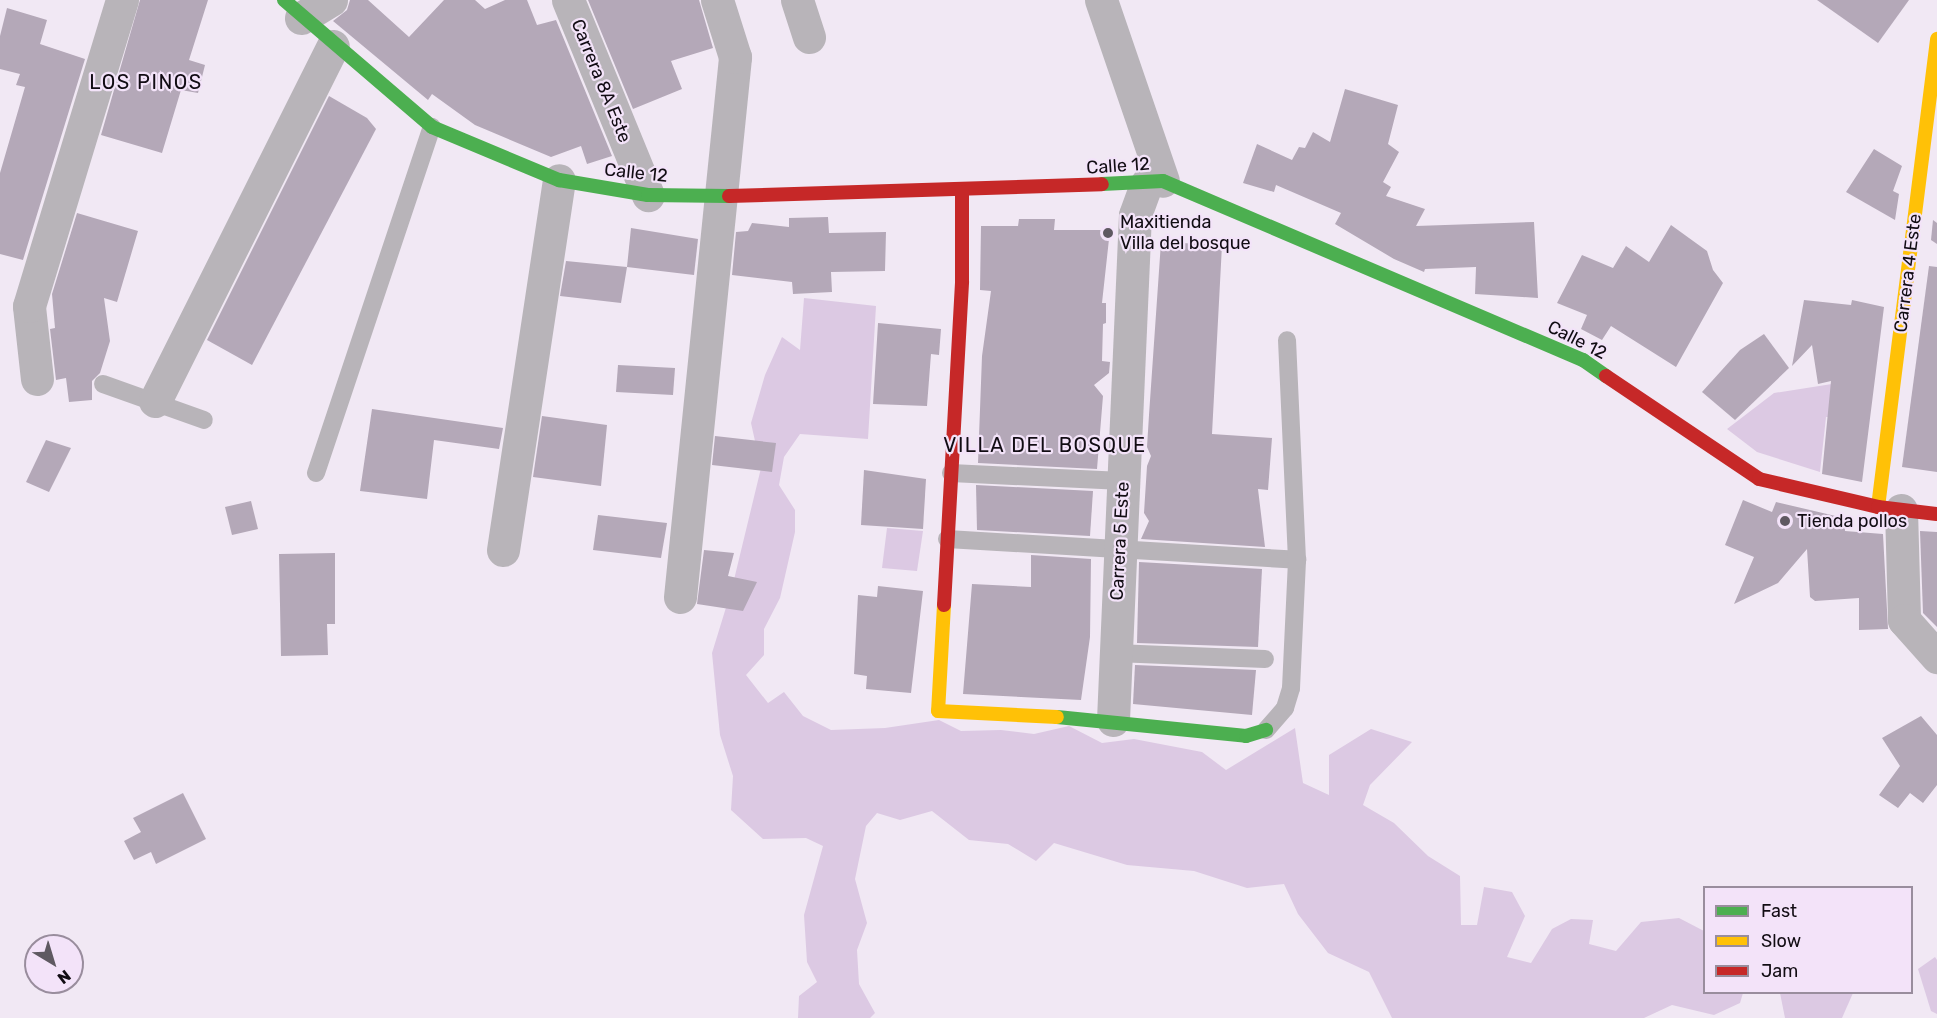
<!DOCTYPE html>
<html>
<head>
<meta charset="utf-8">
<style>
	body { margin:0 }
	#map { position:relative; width:1937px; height:1018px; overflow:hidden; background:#f1e8f4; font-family:Rubik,sans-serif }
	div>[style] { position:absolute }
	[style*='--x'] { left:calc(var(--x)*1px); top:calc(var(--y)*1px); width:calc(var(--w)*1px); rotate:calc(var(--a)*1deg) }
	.green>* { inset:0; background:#dcc9e3 }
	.building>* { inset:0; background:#b4a8b8 }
	.lane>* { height:18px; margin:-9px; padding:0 9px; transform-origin:9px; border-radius:9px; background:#b8b4b9 }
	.street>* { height:33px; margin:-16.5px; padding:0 16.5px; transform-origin:16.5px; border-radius:16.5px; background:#b8b4b9 }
	.fast>* { height:14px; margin:-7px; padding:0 7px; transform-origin:7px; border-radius:7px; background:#4caf50 }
	.slow>* { height:14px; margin:-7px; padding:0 7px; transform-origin:7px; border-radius:7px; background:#ffc107 }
	.jam>* { height:14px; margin:-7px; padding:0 7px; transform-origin:7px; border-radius:7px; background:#c62828 }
	.dots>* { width:16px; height:16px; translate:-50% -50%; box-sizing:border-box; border:3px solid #f3e3f9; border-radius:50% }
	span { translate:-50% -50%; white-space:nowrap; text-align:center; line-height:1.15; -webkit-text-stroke:4.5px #f3e3f9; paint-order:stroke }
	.street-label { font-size:18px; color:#110c13 }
	.poi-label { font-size:18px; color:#110c13 }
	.left { translate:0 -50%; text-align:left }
	.neighbourhood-label { font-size:20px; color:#110c13; letter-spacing:1.5px }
	.legend { position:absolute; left:1703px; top:886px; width:210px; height:108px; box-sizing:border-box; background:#f3e3f9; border:2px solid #998d9d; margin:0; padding:8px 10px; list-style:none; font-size:18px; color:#110c13 }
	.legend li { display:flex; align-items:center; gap:12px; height:30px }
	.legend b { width:30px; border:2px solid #998d9d }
	.north { position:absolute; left:24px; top:934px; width:60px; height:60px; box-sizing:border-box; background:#f3e3f9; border:2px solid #998d9d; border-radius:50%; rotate:142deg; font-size:16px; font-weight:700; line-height:24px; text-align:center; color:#110c13 }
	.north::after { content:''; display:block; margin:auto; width:21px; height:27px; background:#5f5962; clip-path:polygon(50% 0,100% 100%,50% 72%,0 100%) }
</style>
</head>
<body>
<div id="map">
	<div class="green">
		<i style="clip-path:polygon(804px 298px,876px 306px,868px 439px,800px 434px,784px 457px,779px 485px,795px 510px,795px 532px,780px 598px,764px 629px,764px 655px,746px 675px,768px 703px,784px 692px,803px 716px,831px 730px,885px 728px,939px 720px,961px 731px,1001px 730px,1034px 734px,1069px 726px,1102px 743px,1134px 739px,1202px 752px,1226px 770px,1295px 728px,1303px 783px,1329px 795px,1329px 755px,1371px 729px,1412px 742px,1370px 785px,1363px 805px,1394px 823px,1428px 856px,1460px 876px,1461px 925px,1477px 925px,1484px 887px,1512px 892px,1525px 916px,1507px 957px,1531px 963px,1552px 929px,1571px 919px,1593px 920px,1589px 944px,1616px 951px,1641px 922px,1679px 918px,1704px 931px,1704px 992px,1743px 993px,1740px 1003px,1714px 1015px,1672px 1005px,1644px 1018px,1392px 1018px,1369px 972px,1328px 953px,1298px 914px,1284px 884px,1247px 888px,1194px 871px,1127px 865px,1054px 843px,1036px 861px,1008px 844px,969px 840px,932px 811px,900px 820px,877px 813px,866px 826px,855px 879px,867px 923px,857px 950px,859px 984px,875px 1013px,870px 1018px,798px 1018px,799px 996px,817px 982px,807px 962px,804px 915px,823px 846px,806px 838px,763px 839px,731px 810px,733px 776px,720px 735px,712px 653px,732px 588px,761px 468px,751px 423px,765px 375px,782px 337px,800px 350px)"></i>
		<i style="clip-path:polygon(1851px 381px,1847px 417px,1826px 417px,1820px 472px,1757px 452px,1727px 429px,1774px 393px)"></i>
		<i style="clip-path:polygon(887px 528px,923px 531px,917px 571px,882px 568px)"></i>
		<i style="clip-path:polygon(1935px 957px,1937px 960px,1937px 1014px,1931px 1011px,1918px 969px)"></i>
		<i style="clip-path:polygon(1780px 993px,1780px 992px,1853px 993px,1842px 1018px,1785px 1018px)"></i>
	</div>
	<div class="building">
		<i style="clip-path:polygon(140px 0,208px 0,189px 60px,205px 65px,198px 93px,181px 90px,162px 153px,101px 135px)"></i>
		<i style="clip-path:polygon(350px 0,368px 0,409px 37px,444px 0,475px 0,485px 9px,505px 0,527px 0,537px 25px,556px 20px,612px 156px,587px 164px,581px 146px,551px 157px,475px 125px,432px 94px,428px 100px,333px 21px,347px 10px)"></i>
		<i style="clip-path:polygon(588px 0,699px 0,713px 48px,671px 61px,682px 89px,633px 109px)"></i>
		<i style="clip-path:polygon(1817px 0,1909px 0,1878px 43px)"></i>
		<i style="clip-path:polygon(7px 8px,47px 20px,40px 44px,85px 59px,23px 260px,0 254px,0 173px,25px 87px,16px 85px,20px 74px,0 69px,0 36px)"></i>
		<i style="clip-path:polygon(1345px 89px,1398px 105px,1388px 144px,1399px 152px,1383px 182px,1391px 187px,1386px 196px,1425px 209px,1416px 226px,1534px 222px,1538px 298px,1475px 294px,1476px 267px,1425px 269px,1424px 272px,1394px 259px,1335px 224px,1341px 213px,1276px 185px,1274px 192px,1243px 183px,1257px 144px,1292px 160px,1299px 147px,1305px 148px,1313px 132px,1330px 142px)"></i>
		<i style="clip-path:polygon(329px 96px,367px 118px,376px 129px,252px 365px,207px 340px)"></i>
		<i style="clip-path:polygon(1874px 149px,1902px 166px,1893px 191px,1899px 194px,1895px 220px,1846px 192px)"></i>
		<i style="clip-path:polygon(77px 213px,138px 231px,117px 302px,104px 298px,110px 341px,100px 373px,92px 381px,92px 400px,69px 402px,66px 378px,56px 380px,50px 329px,55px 328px,52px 294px)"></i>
		<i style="clip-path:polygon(828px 217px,829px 233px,886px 232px,885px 271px,831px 272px,832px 292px,793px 294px,792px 282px,732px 275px,736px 232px,748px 231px,752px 223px,789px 227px,789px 218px)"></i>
		<i style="clip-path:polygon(1019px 219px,1055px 219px,1054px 230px,1110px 230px,1102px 303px,1106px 303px,1106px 323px,1103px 324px,1102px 361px,1110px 362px,1109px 373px,1094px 385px,1103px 396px,1097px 469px,978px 463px,982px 356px,991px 291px,980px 290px,981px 226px,1018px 226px)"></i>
		<i style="clip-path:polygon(1933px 220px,1937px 223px,1937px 244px,1931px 240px)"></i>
		<i style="clip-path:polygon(1671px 225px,1707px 251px,1713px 270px,1723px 283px,1676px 367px,1611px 326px,1602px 340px,1581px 329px,1587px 315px,1557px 303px,1582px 255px,1613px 268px,1626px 246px,1649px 262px)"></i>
		<i style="clip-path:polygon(631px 228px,698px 239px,694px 275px,627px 267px)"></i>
		<i style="clip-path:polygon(1161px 242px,1222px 245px,1212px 434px,1272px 438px,1268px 490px,1258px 489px,1265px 547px,1141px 539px,1149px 521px,1144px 513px,1147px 466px,1151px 456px,1147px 447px,1149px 415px)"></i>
		<i style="clip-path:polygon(566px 261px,627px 267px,621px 303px,560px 296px)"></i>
		<i style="clip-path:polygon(1929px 266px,1937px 267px,1937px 472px,1902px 467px)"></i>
		<i style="clip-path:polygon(1804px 300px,1851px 305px,1852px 300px,1884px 307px,1862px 482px,1822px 474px,1831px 381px,1818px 384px,1812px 345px,1792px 366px)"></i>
		<i style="clip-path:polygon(878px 323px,941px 329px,939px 355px,931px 354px,927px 406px,873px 404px)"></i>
		<i style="clip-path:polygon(1764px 334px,1789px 368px,1735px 420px,1702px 392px,1740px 350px)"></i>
		<i style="clip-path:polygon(618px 365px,675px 368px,673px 395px,616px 392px)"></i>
		<i style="clip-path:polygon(372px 409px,503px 428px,499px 449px,434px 440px,427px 499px,360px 491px)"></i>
		<i style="clip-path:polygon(542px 416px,607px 425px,601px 486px,533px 477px)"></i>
		<i style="clip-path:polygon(715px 436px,776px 443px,772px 472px,712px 465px)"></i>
		<i style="clip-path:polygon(46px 440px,71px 448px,49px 492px,26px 482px)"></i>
		<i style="clip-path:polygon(864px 470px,926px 479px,923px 529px,861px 525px)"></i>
		<i style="clip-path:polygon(976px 485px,1093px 491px,1090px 536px,977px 530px)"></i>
		<i style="clip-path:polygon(1743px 500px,1772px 512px,1776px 502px,1844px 518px,1845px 531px,1883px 534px,1888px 629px,1859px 630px,1859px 598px,1815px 601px,1810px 597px,1807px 549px,1778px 583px,1734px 604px,1754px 557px,1725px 545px)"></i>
		<i style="clip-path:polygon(251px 501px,258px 529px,232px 535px,225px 507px)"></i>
		<i style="clip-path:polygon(598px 515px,667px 523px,661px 558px,593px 550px)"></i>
		<i style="clip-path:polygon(1920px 531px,1937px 532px,1937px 627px,1923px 613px)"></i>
		<i style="clip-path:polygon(704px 550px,734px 553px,728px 576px,757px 582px,743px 611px,697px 604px)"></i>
		<i style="clip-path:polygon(335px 553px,335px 624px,327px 624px,328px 655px,281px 656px,279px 554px)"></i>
		<i style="clip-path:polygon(1031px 555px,1091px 559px,1090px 637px,1081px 700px,963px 694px,972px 584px,1031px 587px)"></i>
		<i style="clip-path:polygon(1139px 562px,1262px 569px,1258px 647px,1137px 643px)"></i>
		<i style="clip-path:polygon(878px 586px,923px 591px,911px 693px,866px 689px,867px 676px,854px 674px,858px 595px,877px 597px)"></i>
		<i style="clip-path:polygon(1135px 665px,1256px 670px,1252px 715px,1133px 704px)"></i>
		<i style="clip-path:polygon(1921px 716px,1937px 735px,1937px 785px,1923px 803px,1910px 793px,1898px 808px,1879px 795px,1900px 766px,1882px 738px)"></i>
		<i style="clip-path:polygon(183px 793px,206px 839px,156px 864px,151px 852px,134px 860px,124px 841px,141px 832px,133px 818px)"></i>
	</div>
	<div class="lane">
		<i style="--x:103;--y:384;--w:107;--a:19.6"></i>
		<i style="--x:316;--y:473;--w:365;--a:-71.5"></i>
		<i style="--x:951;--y:473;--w:172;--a:2.7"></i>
		<i style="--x:947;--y:539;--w:351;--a:3.4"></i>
		<i style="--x:1115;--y:653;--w:150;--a:2.3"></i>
		<i style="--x:1266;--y:730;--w:29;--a:-49"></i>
		<i style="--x:1285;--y:708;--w:21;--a:-73"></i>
		<i style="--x:1291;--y:688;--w:128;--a:-87.3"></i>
		<i style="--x:1297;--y:560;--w:220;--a:-92.6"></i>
	</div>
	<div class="street">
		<i style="--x:568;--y:0;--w:211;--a:67.7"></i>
		<i style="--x:797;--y:0;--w:39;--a:72"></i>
		<i style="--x:1101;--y:0;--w:191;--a:71.1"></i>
		<i style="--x:301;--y:18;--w:35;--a:-31"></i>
		<i style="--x:37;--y:379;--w:73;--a:-96.3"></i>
		<i style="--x:29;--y:306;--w:320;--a:-73.1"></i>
		<i style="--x:155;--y:401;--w:397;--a:-63.4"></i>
		<i style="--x:1901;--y:510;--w:110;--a:88.4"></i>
		<i style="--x:1904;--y:620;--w:50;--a:48.3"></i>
		<i style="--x:503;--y:550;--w:374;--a:-81.4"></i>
		<i style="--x:680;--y:597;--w:543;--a:-84.18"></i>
		<i style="--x:735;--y:57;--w:60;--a:-107.5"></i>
		<i style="--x:1113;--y:720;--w:505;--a:-87.51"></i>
		<i style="--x:1135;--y:215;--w:33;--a:-70"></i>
	</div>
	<div class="fast">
		<i style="--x:284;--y:0;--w:195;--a:40.6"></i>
		<i style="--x:432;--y:127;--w:138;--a:22.7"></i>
		<i style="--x:559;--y:180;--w:90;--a:9.6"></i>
		<i style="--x:648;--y:195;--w:81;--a:0.7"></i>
		<i style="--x:1102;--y:184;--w:61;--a:-2.8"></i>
		<i style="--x:1163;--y:181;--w:457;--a:23.1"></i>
		<i style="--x:1583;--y:360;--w:28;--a:35"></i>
		<i style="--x:1057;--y:717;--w:190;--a:5.7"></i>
		<i style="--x:1246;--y:736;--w:21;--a:-17"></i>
	</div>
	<div class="slow">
		<i style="--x:1878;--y:507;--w:472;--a:-82.8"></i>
		<i style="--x:944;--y:605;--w:106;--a:93.2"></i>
		<i style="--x:938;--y:711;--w:119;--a:2.9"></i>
	</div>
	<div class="jam">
		<i style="--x:729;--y:196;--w:373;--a:-1.8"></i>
		<i style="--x:1606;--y:376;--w:184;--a:33.9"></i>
		<i style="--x:1759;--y:479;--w:122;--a:13.2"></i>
		<i style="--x:1878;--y:507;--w:59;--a:6.8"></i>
		<i style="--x:944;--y:605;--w:324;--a:-86.8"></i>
		<i style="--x:962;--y:281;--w:89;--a:-90"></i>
	</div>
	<div class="dots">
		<i style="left:1108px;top:233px;background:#5f5962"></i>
		<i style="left:1785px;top:521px;background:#5f5962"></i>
	</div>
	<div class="street-label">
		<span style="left:601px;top:81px;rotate:68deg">Carrera 8A Este</span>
		<span style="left:1118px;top:166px;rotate:-4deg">Calle 12</span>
		<span style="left:636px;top:173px;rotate:6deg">Calle 12</span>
		<span style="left:1908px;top:273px;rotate:-83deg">Carrera 4 Este</span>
		<span style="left:1577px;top:340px;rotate:27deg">Calle 12</span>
		<span style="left:1120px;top:541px;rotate:-87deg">Carrera 5 Este</span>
	</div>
	<div class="poi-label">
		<span class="left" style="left:1120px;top:233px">Maxitienda<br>Villa del bosque</span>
		<span class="left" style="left:1797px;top:521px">Tienda pollos</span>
	</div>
	<div class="neighbourhood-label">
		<span style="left:146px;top:82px">LOS PINOS</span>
		<span style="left:1045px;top:445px">VILLA DEL BOSQUE</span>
	</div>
	<ul class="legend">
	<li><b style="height:8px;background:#4caf50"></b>Fast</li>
	<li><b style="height:8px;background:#ffc107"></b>Slow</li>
	<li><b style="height:8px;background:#c62828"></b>Jam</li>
	</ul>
	<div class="north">N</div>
</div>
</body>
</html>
